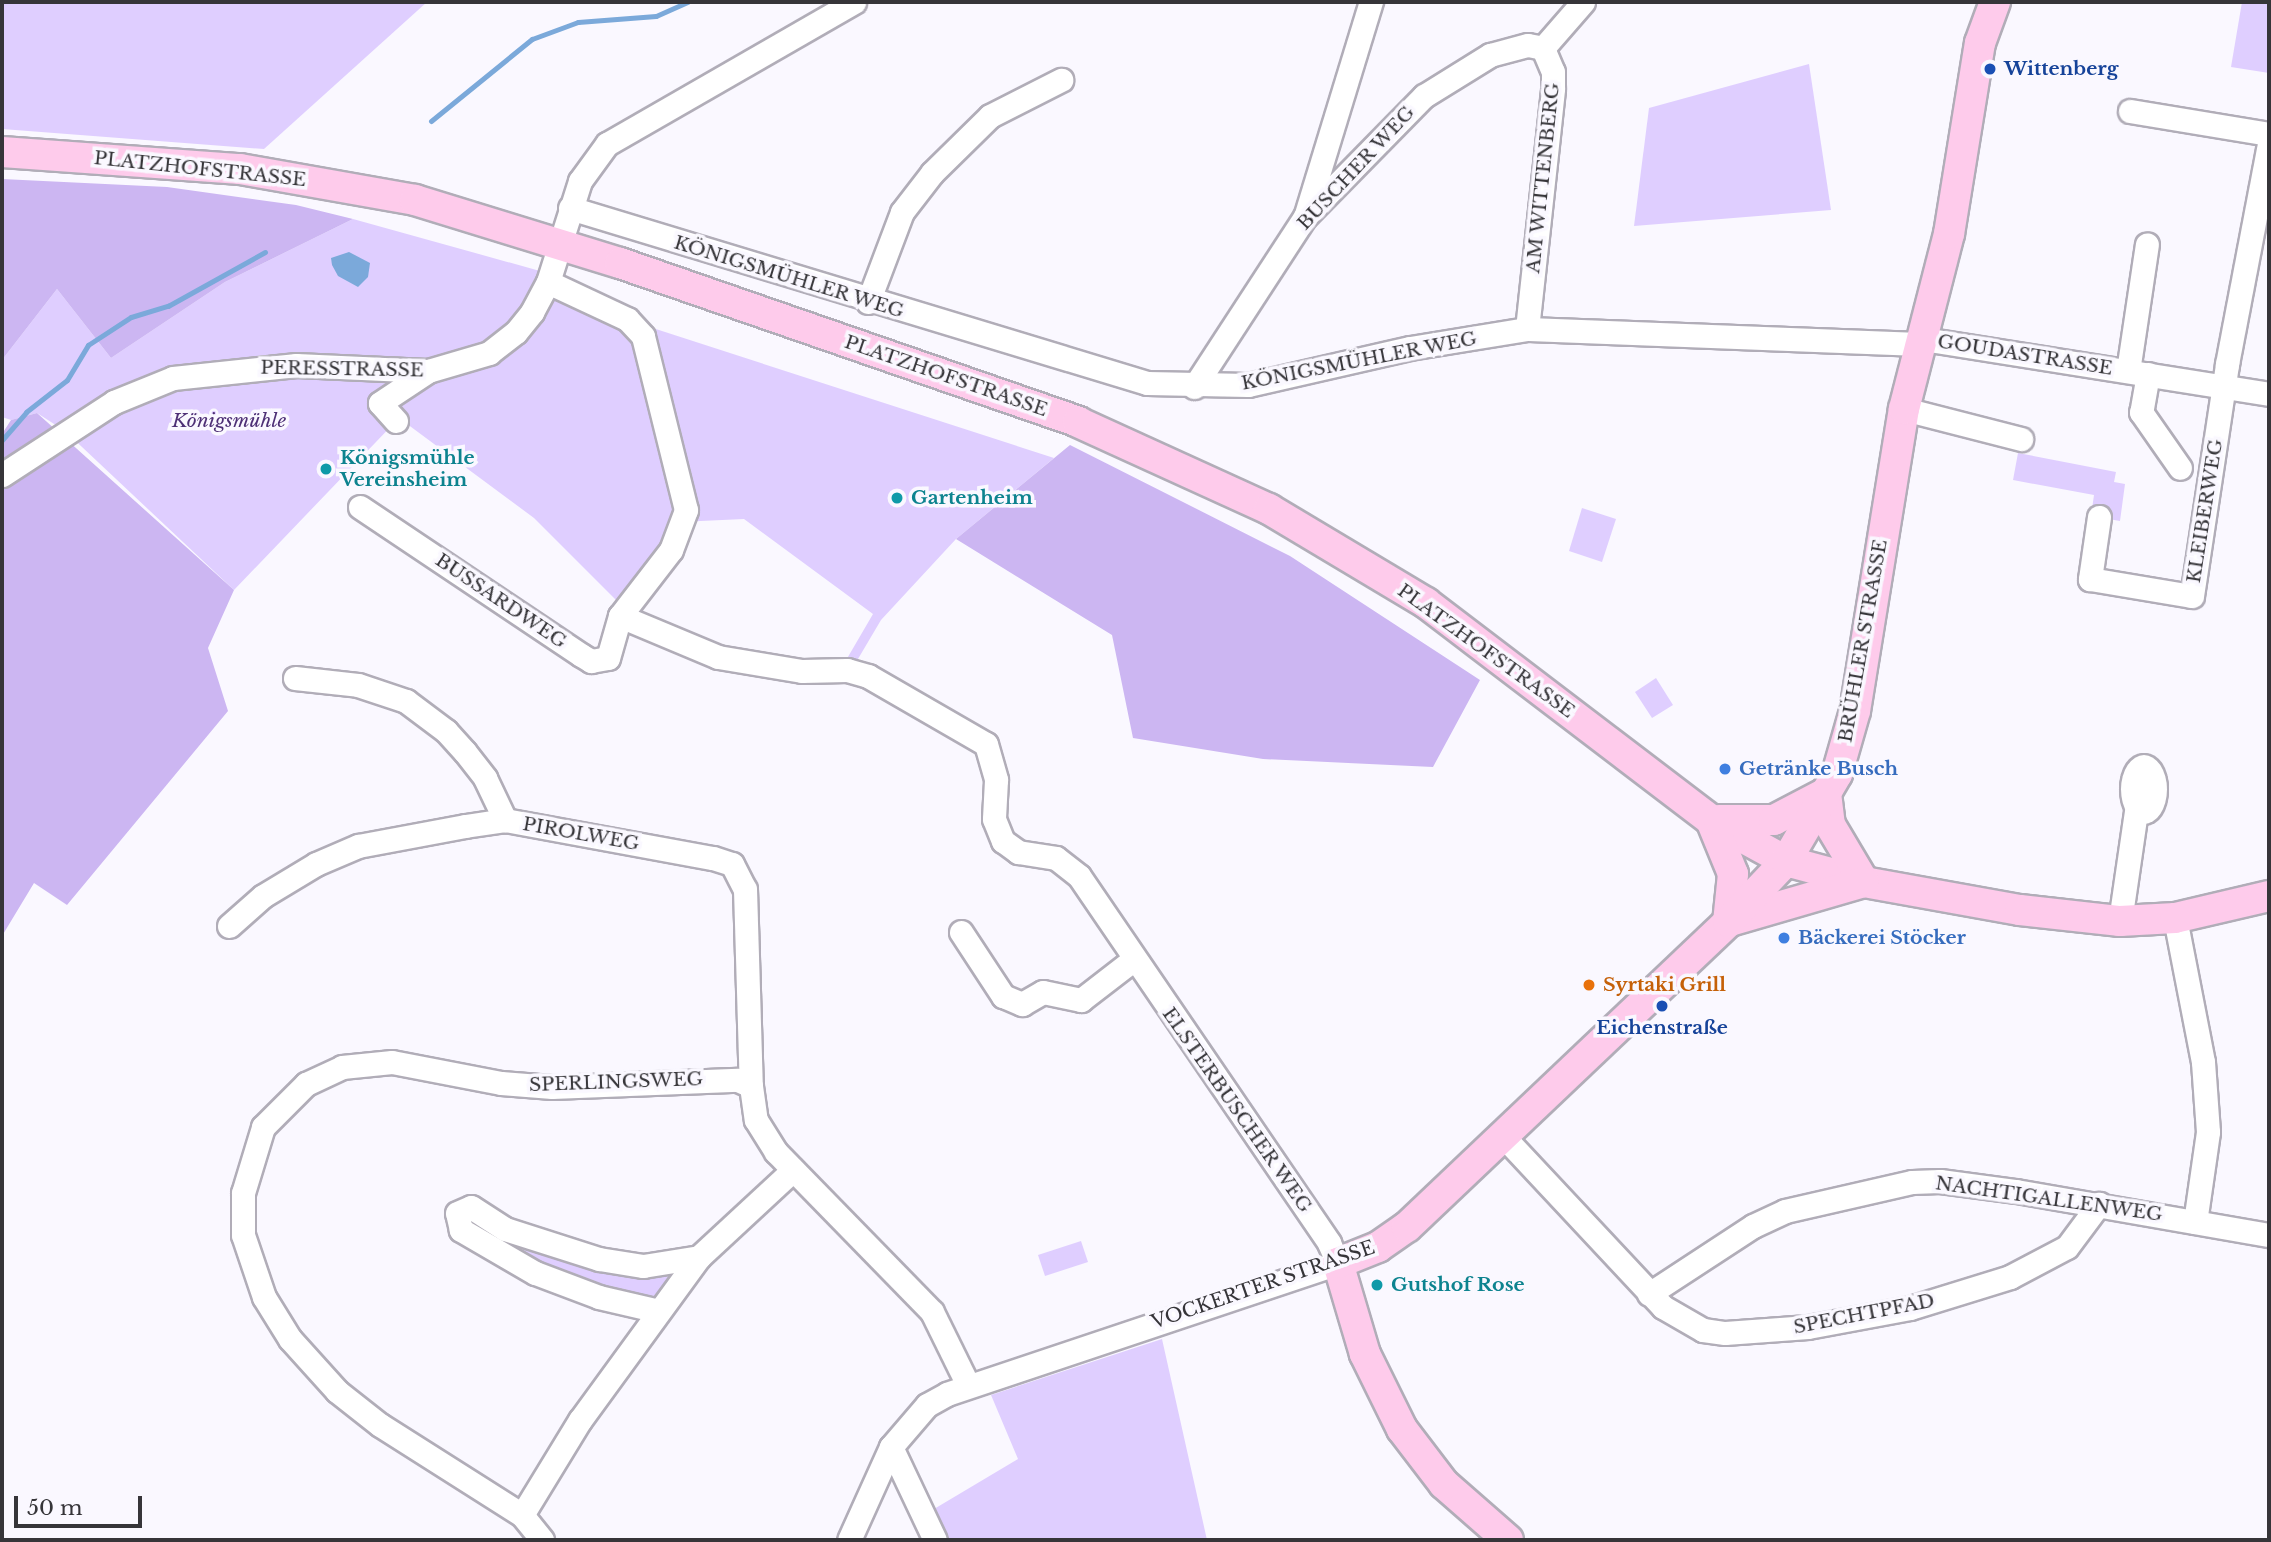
<!DOCTYPE html>
<html>
<head>
<meta charset="utf-8">
<style>
	body { margin:0 }
	#map { position:relative; width:2271px; height:1542px; overflow:hidden; background:#faf8ff; font-family:"Libre Baskerville",serif }
	div>[style] { position:absolute }
	[style*='--x'] { left:calc(var(--x)*1px); top:calc(var(--y)*1px); width:calc(var(--w)*1px); rotate:calc(var(--a)*1deg) }
	.green>* { inset:0; background:#dfceff }
	.forest>* { inset:0; background:#ccb6f2 }
	.water>* { inset:0; background:#7ba9da }
	.stream>* { height:5px; margin:-2.5px; padding:0 2.5px; transform-origin:2.5px; border-radius:2.5px; background:#7ba9da }
	.roads { filter:drop-shadow(2px 0 #b1adb8) drop-shadow(-2px 0 #b1adb8) drop-shadow(0 2px #b1adb8) drop-shadow(0 -2px #b1adb8) }
	.minor>* { height:23px; margin:-11.5px; padding:0 11.5px; transform-origin:11.5px; border-radius:11.5px; background:#fff }
	.minor>.ring { margin:-11.5px; padding:0; box-sizing:content-box; background:none; border:23px solid #fff; border-radius:50% }
	.major>* { height:30px; margin:-15px; padding:0 15px; transform-origin:15px; border-radius:15px; background:#fecbeb }
	.dots>* { width:19px; height:19px; translate:-50% -50%; box-sizing:border-box; border:4px solid #faf8ff; border-radius:50% }
	span { translate:-50% -50%; white-space:nowrap; text-align:center; line-height:1.15; -webkit-text-stroke:7px #faf8ff; paint-order:stroke }
	.transit-label { font-size:19px; color:#164399; font-weight:700 }
	.left { translate:0 -50%; text-align:left }
	.street-label { font-size:19px; color:#363539 }
	.park-label { font-size:19px; color:#4e3076; font-style:italic }
	.culture-label { font-size:19px; color:#0d838f; font-weight:700 }
	.shop-label { font-size:19px; color:#366cbe; font-weight:700 }
	.food-label { font-size:19px; color:#c56008; font-weight:700 }
	.frame { position:absolute; inset:0; border:4px solid #363539; pointer-events:none }
	.scale { position:absolute; left:14px; top:1496px; width:128px; height:32px; box-sizing:border-box; border:4px solid #363539; border-top:0; padding-left:9px; font-size:21px; line-height:24px; white-space:nowrap; color:#363539; -webkit-text-stroke:5px #faf8ff; paint-order:stroke }
</style>
</head>
<body>
<div id="map">
	<div class="green">
		<i style="clip-path:polygon(2px 2px,427px 2px,264px 149px,2px 129px)"></i>
		<i style="clip-path:polygon(2242px 2px,2269px 2px,2269px 73px,2231px 67px)"></i>
		<i style="clip-path:polygon(1809px 64px,1831px 210px,1634px 226px,1649px 108px)"></i>
		<i style="clip-path:polygon(353px 219px,540px 271px,560px 298px,1054px 458px,956px 539px,881px 620px,855px 664px,845px 662px,873px 614px,744px 519px,679px 522px,628px 598px,617px 601px,534px 518px,399px 418px,234px 590px,65px 431px,37px 413px,11px 420px,2px 417px,2px 360px,57px 289px,111px 358px,225px 282px)"></i>
		<i style="clip-path:polygon(2018px 453px,2116px 472px,2114px 482px,2125px 484px,2120px 521px,2091px 516px,2094px 495px,2013px 480px)"></i>
		<i style="clip-path:polygon(1582px 508px,1616px 519px,1602px 562px,1569px 551px)"></i>
		<i style="clip-path:polygon(1656px 678px,1673px 705px,1652px 718px,1635px 692px)"></i>
		<i style="clip-path:polygon(483px 1230px,562px 1260px,622px 1273px,675px 1273px,653px 1303px,527px 1262px)"></i>
		<i style="clip-path:polygon(1081px 1241px,1088px 1262px,1045px 1276px,1038px 1255px)"></i>
		<i style="clip-path:polygon(1162px 1339px,1207px 1540px,943px 1540px,929px 1512px,1018px 1459px,991px 1395px)"></i>
	</div>
	<div class="forest">
		<i style="clip-path:polygon(2px 179px,167px 187px,296px 205px,353px 219px,225px 282px,111px 358px,57px 289px,2px 360px)"></i>
		<i style="clip-path:polygon(37px 413px,234px 590px,208px 648px,228px 711px,67px 905px,34px 883px,2px 936px,2px 434px,11px 420px)"></i>
		<i style="clip-path:polygon(1070px 445px,1290px 556px,1480px 680px,1433px 767px,1263px 759px,1133px 738px,1112px 635px,956px 539px)"></i>
	</div>
	<div class="water">
		<i style="clip-path:polygon(349px 252px,370px 263px,368px 277px,358px 287px,338px 276px,332px 265px,331px 258px)"></i>
	</div>
	<div class="stream">
		<i style="--x:431;--y:121;--w:130;--a:-39.1"></i>
		<i style="--x:532;--y:39;--w:49;--a:-20.3"></i>
		<i style="--x:578;--y:22;--w:78;--a:-4.4"></i>
		<i style="--x:656;--y:16;--w:35;--a:-24"></i>
		<i style="--x:2;--y:440;--w:37;--a:-49"></i>
		<i style="--x:26;--y:412;--w:52;--a:-38"></i>
		<i style="--x:67;--y:380;--w:41;--a:-59"></i>
		<i style="--x:88;--y:345;--w:51;--a:-33.1"></i>
		<i style="--x:131;--y:317;--w:39;--a:-17"></i>
		<i style="--x:168;--y:306;--w:111;--a:-29.1"></i>
	</div>
	<div class="roads">
		<div class="minor">
			<i style="--x:2130;--y:111;--w:141;--a:9.4"></i>
			<i style="--x:570;--y:208;--w:603;--a:16.87"></i>
			<i style="--x:1147;--y:383;--w:101;--a:1.1"></i>
			<i style="--x:1248;--y:385;--w:166;--a:-12.9"></i>
			<i style="--x:1410;--y:348;--w:119;--a:-9.2"></i>
			<i style="--x:1527;--y:329;--w:394;--a:2.2"></i>
			<i style="--x:1306;--y:214;--w:222;--a:-73"></i>
			<i style="--x:868;--y:302;--w:96;--a:-69.3"></i>
			<i style="--x:902;--y:212;--w:49;--a:-52.4"></i>
			<i style="--x:932;--y:173;--w:81;--a:-44.5"></i>
			<i style="--x:990;--y:116;--w:80;--a:-26.9"></i>
			<i style="--x:1527;--y:329;--w:242;--a:-83.8"></i>
			<i style="--x:1553;--y:88;--w:16;--a:-90"></i>
			<i style="--x:1553;--y:72;--w:26;--a:-113"></i>
			<i style="--x:1543;--y:48;--w:61;--a:-49"></i>
			<i style="--x:1923;--y:339;--w:350;--a:9"></i>
			<i style="--x:2128;--y:371;--w:128;--a:-81.5"></i>
			<i style="--x:2148;--y:374;--w:39;--a:100"></i>
			<i style="--x:2141;--y:412;--w:68;--a:55.1"></i>
			<i style="--x:1194;--y:387;--w:203;--a:-56.9"></i>
			<i style="--x:1305;--y:217;--w:170;--a:-45.5"></i>
			<i style="--x:1424;--y:96;--w:78;--a:-31.8"></i>
			<i style="--x:1490;--y:55;--w:39;--a:-15"></i>
			<i style="--x:1528;--y:45;--w:15;--a:11"></i>
			<i style="--x:1904;--y:409;--w:121;--a:14.4"></i>
			<i style="--x:396;--y:421;--w:24;--a:-132"></i>
			<i style="--x:380;--y:403;--w:58;--a:-33.7"></i>
			<i style="--x:2;--y:475;--w:134;--a:-33.1"></i>
			<i style="--x:114;--y:402;--w:64;--a:-22.1"></i>
			<i style="--x:173;--y:378;--w:124;--a:-6"></i>
			<i style="--x:296;--y:365;--w:132;--a:2.6"></i>
			<i style="--x:428;--y:371;--w:64;--a:-16.4"></i>
			<i style="--x:489;--y:353;--w:34;--a:-38"></i>
			<i style="--x:516;--y:332;--w:26;--a:-51"></i>
			<i style="--x:532;--y:312;--w:34;--a:-62"></i>
			<i style="--x:548;--y:282;--w:106;--a:-72.4"></i>
			<i style="--x:580;--y:181;--w:46;--a:-53.9"></i>
			<i style="--x:607;--y:144;--w:285;--a:-29.9"></i>
			<i style="--x:360;--y:507;--w:266;--a:33.8"></i>
			<i style="--x:581;--y:655;--w:12;--a:31"></i>
			<i style="--x:591;--y:661;--w:17;--a:-10"></i>
			<i style="--x:608;--y:658;--w:44;--a:-74.1"></i>
			<i style="--x:620;--y:616;--w:83;--a:-52.3"></i>
			<i style="--x:671;--y:550;--w:43;--a:-69.4"></i>
			<i style="--x:686;--y:510;--w:179;--a:-103.9"></i>
			<i style="--x:643;--y:336;--w:23;--a:-133"></i>
			<i style="--x:627;--y:319;--w:87;--a:-154.9"></i>
			<i style="--x:2099;--y:517;--w:63;--a:98.3"></i>
			<i style="--x:2090;--y:579;--w:103;--a:9.5"></i>
			<i style="--x:2192;--y:596;--w:235;--a:-81.4"></i>
			<i style="--x:2227;--y:364;--w:224;--a:-79.2"></i>
			<i style="--x:620;--y:616;--w:106;--a:22.7"></i>
			<i style="--x:718;--y:657;--w:85;--a:9.5"></i>
			<i style="--x:802;--y:671;--w:45;--a:-1.3"></i>
			<i style="--x:847;--y:670;--w:22;--a:16"></i>
			<i style="--x:868;--y:676;--w:136;--a:30"></i>
			<i style="--x:986;--y:744;--w:37;--a:74"></i>
			<i style="--x:996;--y:780;--w:39;--a:93"></i>
			<i style="--x:994;--y:819;--w:24;--a:68"></i>
			<i style="--x:1003;--y:841;--w:19;--a:36"></i>
			<i style="--x:1018;--y:852;--w:38;--a:9"></i>
			<i style="--x:1056;--y:858;--w:29;--a:38"></i>
			<i style="--x:1079;--y:876;--w:444;--a:55.7"></i>
			<i style="--x:1329;--y:1243;--w:22;--a:66"></i>
			<i style="--x:1338;--y:1263;--w:412;--a:161.5"></i>
			<i style="--x:947;--y:1394;--w:23;--a:151"></i>
			<i style="--x:927;--y:1405;--w:55;--a:130.6"></i>
			<i style="--x:891;--y:1447;--w:102;--a:114.3"></i>
			<i style="--x:295;--y:678;--w:63;--a:6.3"></i>
			<i style="--x:358;--y:685;--w:51;--a:18.4"></i>
			<i style="--x:406;--y:701;--w:50;--a:36.9"></i>
			<i style="--x:446;--y:731;--w:28;--a:48"></i>
			<i style="--x:465;--y:752;--w:33;--a:52"></i>
			<i style="--x:485;--y:778;--w:47;--a:64.5"></i>
			<i class="ring" style="left:2132px;top:766px;width:-5px;height:-5px"></i>
			<i style="--x:2175;--y:918;--w:147;--a:79"></i>
			<i style="--x:2203;--y:1062;--w:70;--a:85.9"></i>
			<i style="--x:2208;--y:1132;--w:91;--a:98.2"></i>
			<i style="--x:2120;--y:921;--w:138;--a:-81.7"></i>
			<i style="--x:229;--y:926;--w:45;--a:-41.4"></i>
			<i style="--x:263;--y:896;--w:62;--a:-31.1"></i>
			<i style="--x:316;--y:864;--w:46;--a:-23.2"></i>
			<i style="--x:358;--y:846;--w:109;--a:-10.6"></i>
			<i style="--x:465;--y:826;--w:40;--a:-8.5"></i>
			<i style="--x:505;--y:820;--w:211;--a:10.4"></i>
			<i style="--x:713;--y:858;--w:20;--a:18"></i>
			<i style="--x:732;--y:864;--w:28;--a:63"></i>
			<i style="--x:745;--y:889;--w:197;--a:88.3"></i>
			<i style="--x:961;--y:932;--w:77;--a:56.7"></i>
			<i style="--x:1003;--y:996;--w:21;--a:23"></i>
			<i style="--x:1022;--y:1004;--w:24;--a:-30"></i>
			<i style="--x:1043;--y:992;--w:39;--a:12"></i>
			<i style="--x:1081;--y:1000;--w:66;--a:-37.6"></i>
			<i style="--x:1503;--y:1136;--w:234;--a:46.9"></i>
			<i style="--x:1663;--y:1307;--w:46;--a:29.9"></i>
			<i style="--x:1703;--y:1330;--w:22;--a:8"></i>
			<i style="--x:1725;--y:1333;--w:83;--a:-4.1"></i>
			<i style="--x:1808;--y:1327;--w:104;--a:-10.6"></i>
			<i style="--x:1910;--y:1308;--w:105;--a:-17.2"></i>
			<i style="--x:2010;--y:1277;--w:64;--a:-27.8"></i>
			<i style="--x:2067;--y:1247;--w:54;--a:-53.3"></i>
			<i style="--x:793;--y:1170;--w:128;--a:137.2"></i>
			<i style="--x:699;--y:1257;--w:202;--a:126.1"></i>
			<i style="--x:580;--y:1420;--w:111;--a:121.4"></i>
			<i style="--x:522;--y:1515;--w:168;--a:-147.6"></i>
			<i style="--x:380;--y:1425;--w:55;--a:-141.7"></i>
			<i style="--x:337;--y:1391;--w:70;--a:-132.1"></i>
			<i style="--x:290;--y:1339;--w:49;--a:-121.8"></i>
			<i style="--x:264;--y:1297;--w:65;--a:-108.7"></i>
			<i style="--x:243;--y:1235;--w:42;--a:-90"></i>
			<i style="--x:243;--y:1193;--w:69;--a:-73.1"></i>
			<i style="--x:263;--y:1127;--w:61;--a:-45"></i>
			<i style="--x:306;--y:1084;--w:40;--a:-25"></i>
			<i style="--x:342;--y:1067;--w:50;--a:-5.7"></i>
			<i style="--x:392;--y:1062;--w:111;--a:10.9"></i>
			<i style="--x:501;--y:1083;--w:51;--a:4.5"></i>
			<i style="--x:552;--y:1087;--w:186;--a:-2.2"></i>
			<i style="--x:738;--y:1080;--w:14;--a:25"></i>
			<i style="--x:751;--y:1086;--w:34;--a:82"></i>
			<i style="--x:756;--y:1120;--w:38;--a:58"></i>
			<i style="--x:776;--y:1152;--w:223;--a:45.7"></i>
			<i style="--x:932;--y:1312;--w:79;--a:63.8"></i>
			<i style="--x:1649;--y:1294;--w:124;--a:-33.2"></i>
			<i style="--x:1753;--y:1226;--w:35;--a:-25"></i>
			<i style="--x:1785;--y:1211;--w:130;--a:-12.9"></i>
			<i style="--x:1912;--y:1182;--w:28;--a:-2"></i>
			<i style="--x:1940;--y:1181;--w:77;--a:7.5"></i>
			<i style="--x:2016;--y:1191;--w:257;--a:9.9"></i>
			<i style="--x:659;--y:1311;--w:62;--a:-166.9"></i>
			<i style="--x:599;--y:1297;--w:68;--a:-159.4"></i>
			<i style="--x:535;--y:1273;--w:86;--a:-149.8"></i>
			<i style="--x:461;--y:1230;--w:17;--a:-103"></i>
			<i style="--x:457;--y:1213;--w:15;--a:-23"></i>
			<i style="--x:471;--y:1207;--w:40;--a:32.9"></i>
			<i style="--x:505;--y:1229;--w:99;--a:17.7"></i>
			<i style="--x:599;--y:1259;--w:45;--a:9"></i>
			<i style="--x:643;--y:1266;--w:57;--a:-9.1"></i>
			<i style="--x:891;--y:1447;--w:103;--a:64.7"></i>
			<i style="--x:522;--y:1515;--w:32;--a:51"></i>
		</div>
		<div class="major">
			<i style="--x:2;--y:152;--w:239;--a:4.1"></i>
			<i style="--x:240;--y:169;--w:178;--a:10"></i>
			<i style="--x:415;--y:200;--w:214;--a:17.1"></i>
			<i style="--x:620;--y:263;--w:485;--a:19.1"></i>
			<i style="--x:1078;--y:422;--w:210;--a:24.5"></i>
			<i style="--x:1269;--y:509;--w:183;--a:30.9"></i>
			<i style="--x:1426;--y:603;--w:358;--a:37.3"></i>
			<i style="--x:1711;--y:820;--w:85;--a:28.7"></i>
			<i style="--x:1786;--y:861;--w:81;--a:15.1"></i>
			<i style="--x:1864;--y:882;--w:158;--a:10.2"></i>
			<i style="--x:2020;--y:910;--w:101;--a:6.3"></i>
			<i style="--x:2120;--y:921;--w:55;--a:-3.1"></i>
			<i style="--x:2175;--y:918;--w:97;--a:-13.2"></i>
			<i style="--x:1826;--y:793;--w:32;--a:83"></i>
			<i style="--x:1830;--y:825;--w:66;--a:59.2"></i>
			<i style="--x:1711;--y:820;--w:58;--a:67.8"></i>
			<i style="--x:1733;--y:874;--w:48;--a:95.9"></i>
			<i style="--x:1719;--y:820;--w:55;--a:0"></i>
			<i style="--x:1774;--y:820;--w:56;--a:-27.5"></i>
			<i style="--x:1733;--y:920;--w:136;--a:-16.2"></i>
			<i style="--x:1508;--y:1540;--w:85;--a:-138.8"></i>
			<i style="--x:1444;--y:1484;--w:69;--a:-127.4"></i>
			<i style="--x:1402;--y:1429;--w:84;--a:-116.3"></i>
			<i style="--x:1365;--y:1354;--w:95;--a:-106.5"></i>
			<i style="--x:1338;--y:1263;--w:43;--a:-21.8"></i>
			<i style="--x:1378;--y:1247;--w:35;--a:-35"></i>
			<i style="--x:1407;--y:1227;--w:443;--a:-43.5"></i>
			<i style="--x:1728;--y:922;--w:84;--a:-46.4"></i>
			<i style="--x:1786;--y:861;--w:101;--a:-59.6"></i>
			<i style="--x:1837;--y:774;--w:66;--a:-74.1"></i>
			<i style="--x:1855;--y:711;--w:306;--a:-80.8"></i>
			<i style="--x:1904;--y:409;--w:181;--a:-75.6"></i>
			<i style="--x:1949;--y:234;--w:193;--a:-80.8"></i>
			<i style="--x:1980;--y:43;--w:44;--a:-69.9"></i>
		</div>
	</div>
	<div class="dots">
		<i style="left:1990px;top:69px;background:#1a4fb4"></i>
		<i style="left:326px;top:469px;background:#0f9aa8"></i>
		<i style="left:897px;top:498px;background:#0f9aa8"></i>
		<i style="left:1725px;top:769px;background:#3f7fe0"></i>
		<i style="left:1784px;top:938px;background:#3f7fe0"></i>
		<i style="left:1589px;top:985px;background:#e8710a"></i>
		<i style="left:1662px;top:1006px;background:#1a4fb4"></i>
		<i style="left:1377px;top:1285px;background:#0f9aa8"></i>
	</div>
	<div class="transit-label">
		<span class="left" style="left:2004px;top:69px">Wittenberg</span>
		<span style="left:1662px;top:1028px">Eichenstraße</span>
	</div>
	<div class="street-label">
		<span style="left:1356px;top:168px;rotate:-47deg">BUSCHER WEG</span>
		<span style="left:200px;top:169px;rotate:6deg">PLATZHOFSTRASSE</span>
		<span style="left:1543px;top:178px;rotate:-84deg">AM WITTENBERG</span>
		<span style="left:789px;top:277px;rotate:17deg">KÖNIGSMÜHLER WEG</span>
		<span style="left:2025px;top:355px;rotate:9deg">GOUDASTRASSE</span>
		<span style="left:1359px;top:361px;rotate:-11deg">KÖNIGSMÜHLER WEG</span>
		<span style="left:342px;top:369px;rotate:1deg">PERESSTRASSE</span>
		<span style="left:946px;top:376px;rotate:19deg">PLATZHOFSTRASSE</span>
		<span style="left:2205px;top:511px;rotate:-81deg">KLEIBERWEG</span>
		<span style="left:501px;top:601px;rotate:34deg">BUSSARDWEG</span>
		<span style="left:1863px;top:641px;rotate:-80deg">BRÜHLER STRASSE</span>
		<span style="left:1486px;top:651px;rotate:36deg">PLATZHOFSTRASSE</span>
		<span style="left:581px;top:834px;rotate:10deg">PIROLWEG</span>
		<span style="left:616px;top:1082px;rotate:-2deg">SPERLINGSWEG</span>
		<span style="left:1237px;top:1110px;rotate:55deg">ELSTERBUSCHER WEG</span>
		<span style="left:2049px;top:1199px;rotate:8deg">NACHTIGALLENWEG</span>
		<span style="left:1263px;top:1285px;rotate:-19deg">VOCKERTER STRASSE</span>
		<span style="left:1864px;top:1314px;rotate:-11deg">SPECHTPFAD</span>
	</div>
	<div class="park-label">
		<span style="left:229px;top:421px">Königsmühle</span>
	</div>
	<div class="culture-label">
		<span class="left" style="left:340px;top:469px">Königsmühle<br>Vereinsheim</span>
		<span class="left" style="left:911px;top:498px">Gartenheim</span>
		<span class="left" style="left:1391px;top:1285px">Gutshof Rose</span>
	</div>
	<div class="shop-label">
		<span class="left" style="left:1739px;top:769px">Getränke Busch</span>
		<span class="left" style="left:1798px;top:938px">Bäckerei Stöcker</span>
	</div>
	<div class="food-label">
		<span class="left" style="left:1603px;top:985px">Syrtaki Grill</span>
	</div>
	<div class="frame"></div>
	<div class="scale">50 m</div>
</div>
</body>
</html>
